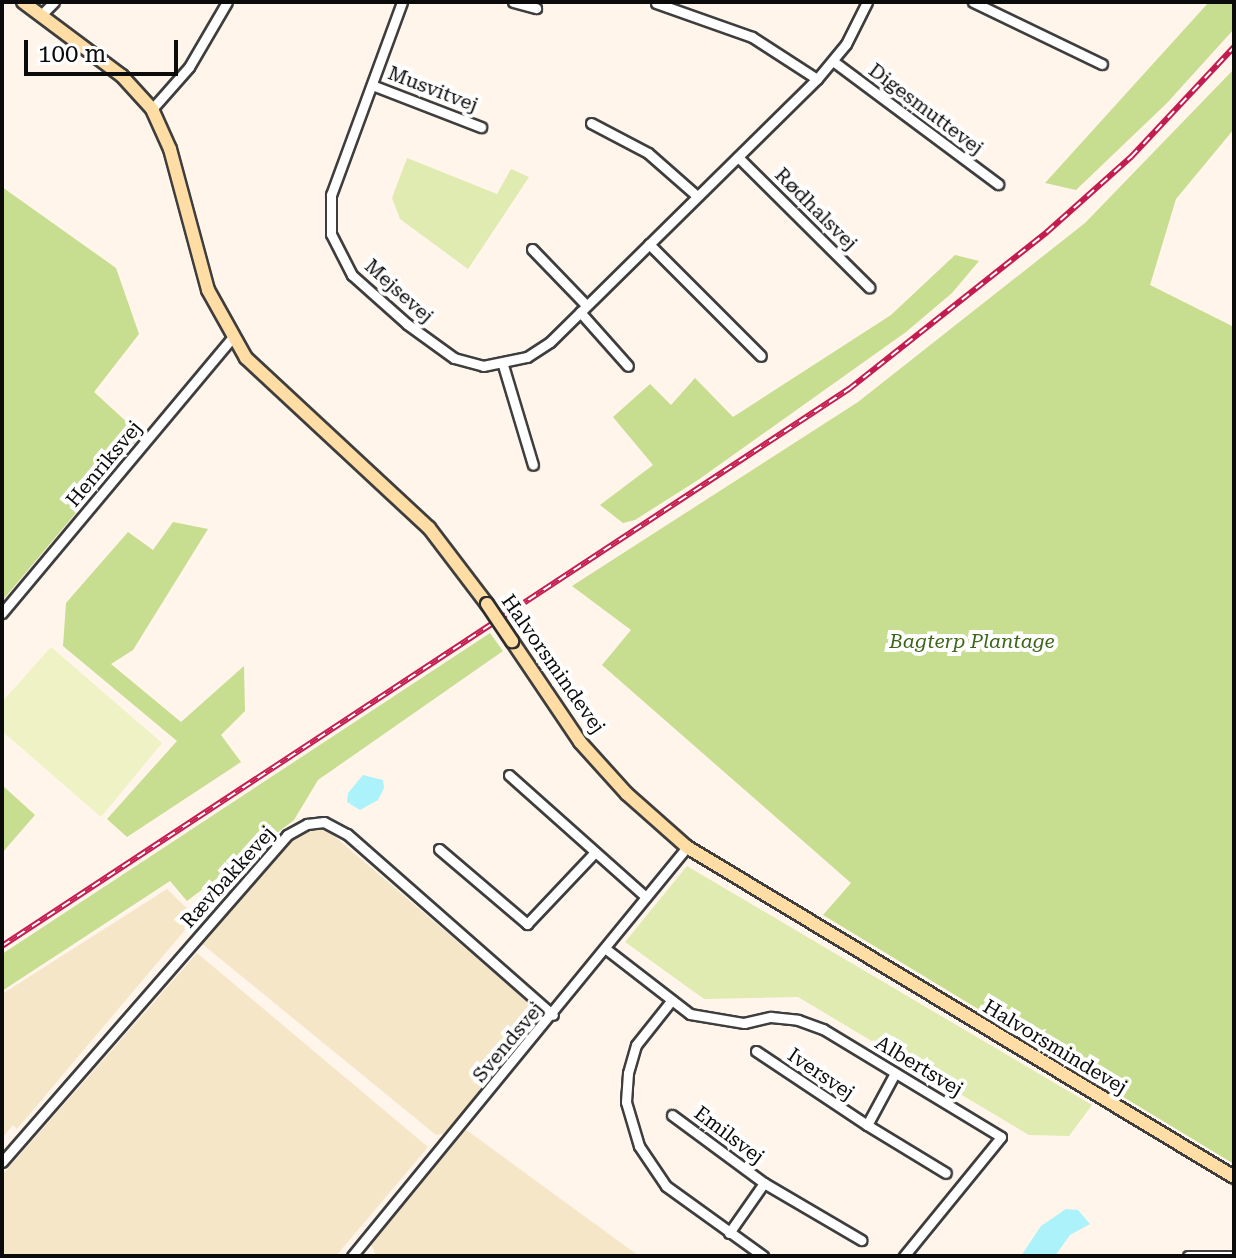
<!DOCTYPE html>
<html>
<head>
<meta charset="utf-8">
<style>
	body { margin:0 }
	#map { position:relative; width:1236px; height:1258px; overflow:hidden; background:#fff5ea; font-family:"Roboto Serif",serif }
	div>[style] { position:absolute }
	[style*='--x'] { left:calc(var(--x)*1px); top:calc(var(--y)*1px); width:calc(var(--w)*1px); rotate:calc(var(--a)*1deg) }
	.farmland>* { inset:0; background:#f6e6c8 }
	.green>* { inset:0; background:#dfebb1 }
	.forest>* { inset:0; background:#c7dd90 }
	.pitch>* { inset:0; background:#eef2c4 }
	.water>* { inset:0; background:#abf2fa }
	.roads { filter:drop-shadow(2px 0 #3e3e3e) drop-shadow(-2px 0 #3e3e3e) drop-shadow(0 2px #3e3e3e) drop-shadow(0 -2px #3e3e3e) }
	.street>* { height:9px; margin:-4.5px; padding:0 4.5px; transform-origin:4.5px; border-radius:4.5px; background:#fff }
	.secondary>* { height:12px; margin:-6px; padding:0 6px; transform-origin:6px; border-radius:6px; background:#ffdda5 }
	.rail>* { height:6px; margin-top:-3px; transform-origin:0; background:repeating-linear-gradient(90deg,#fff 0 9px,#c31c50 0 18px); box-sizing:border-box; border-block:2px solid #c31c50 }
	.bridges { filter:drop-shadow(2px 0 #2d2d2d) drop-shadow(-2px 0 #2d2d2d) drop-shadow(0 2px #2d2d2d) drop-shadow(0 -2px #2d2d2d) }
	.secondary-bridge>* { height:12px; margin:-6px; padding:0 6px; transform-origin:6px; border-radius:6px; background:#ffdda5 }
	span { translate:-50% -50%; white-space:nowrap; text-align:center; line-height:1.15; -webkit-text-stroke:8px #fff; paint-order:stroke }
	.street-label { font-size:20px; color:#0b0b0b }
	.park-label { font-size:20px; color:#3d6618; font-style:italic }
	.frame { position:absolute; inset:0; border:4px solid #0b0b0b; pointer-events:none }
	.scale { position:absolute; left:24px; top:40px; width:154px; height:36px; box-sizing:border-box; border:4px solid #0b0b0b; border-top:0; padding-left:10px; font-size:24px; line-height:28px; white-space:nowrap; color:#0b0b0b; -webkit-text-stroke:6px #fff; paint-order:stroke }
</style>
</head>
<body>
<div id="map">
	<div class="farmland">
		<i style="clip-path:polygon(326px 829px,544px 1016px,447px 1133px,436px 1135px,201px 943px,288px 842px,305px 831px)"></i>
		<i style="clip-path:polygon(167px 889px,196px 917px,17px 1129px,13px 1125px,2px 1138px,2px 994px)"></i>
		<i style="clip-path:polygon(197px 953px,428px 1147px,336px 1256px,2px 1256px,2px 1175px)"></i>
		<i style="clip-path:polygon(465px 1129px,639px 1256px,376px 1256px,370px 1242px)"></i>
	</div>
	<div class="green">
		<i style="clip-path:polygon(407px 158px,497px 194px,511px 169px,529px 177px,468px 269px,400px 219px,392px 198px)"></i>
		<i style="clip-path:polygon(687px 866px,1092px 1105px,1069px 1136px,1029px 1135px,798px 997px,704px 999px,625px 942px)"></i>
	</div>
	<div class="forest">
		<i style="clip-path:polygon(1209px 2px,1234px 2px,1234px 29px,1167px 103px,1076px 190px,1045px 183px)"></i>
		<i style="clip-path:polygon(1234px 69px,1234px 129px,1176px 199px,1150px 285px,1234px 327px,1234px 1164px,823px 915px,851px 883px,602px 665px,631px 630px,572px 586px,858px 402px,1085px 223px)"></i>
		<i style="clip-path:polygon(2px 187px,116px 268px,139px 334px,94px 392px,141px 435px,2px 601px)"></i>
		<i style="clip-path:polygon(955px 255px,979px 261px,952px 293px,906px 332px,698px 480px,635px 520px,623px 523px,600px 505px,653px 465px,613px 417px,650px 384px,671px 405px,695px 378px,733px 417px,891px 315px)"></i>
		<i style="clip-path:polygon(173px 522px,208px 529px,133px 650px,111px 664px,181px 722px,244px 666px,245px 711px,221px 735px,241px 762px,127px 837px,107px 819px,177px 741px,63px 646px,66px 603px,128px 532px,153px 550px)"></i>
		<i style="clip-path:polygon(490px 633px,503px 651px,318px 780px,294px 820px,187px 901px,170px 881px,2px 991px,2px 954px)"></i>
		<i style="clip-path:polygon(2px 785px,35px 815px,2px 853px)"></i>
	</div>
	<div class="pitch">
		<i style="clip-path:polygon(51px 647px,162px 743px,101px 817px,2px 731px,2px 702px)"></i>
	</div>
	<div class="water">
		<i style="clip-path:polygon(363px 775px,383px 780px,384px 788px,378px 800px,360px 810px,347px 802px,348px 793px)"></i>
		<i style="clip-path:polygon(1066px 1209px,1078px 1210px,1090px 1224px,1070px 1235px,1055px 1256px,1021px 1256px,1041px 1226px)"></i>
	</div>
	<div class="roads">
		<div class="street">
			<i style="--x:402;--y:2;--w:206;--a:110.2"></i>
			<i style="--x:331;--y:195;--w:39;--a:90"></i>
			<i style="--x:331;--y:234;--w:46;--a:62.9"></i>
			<i style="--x:352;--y:275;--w:74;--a:41.7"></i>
			<i style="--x:407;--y:324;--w:58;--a:35.9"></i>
			<i style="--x:454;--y:358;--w:30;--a:15"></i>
			<i style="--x:483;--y:366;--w:45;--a:-11.6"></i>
			<i style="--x:527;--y:357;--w:27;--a:-33"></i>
			<i style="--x:550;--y:342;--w:375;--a:-44.6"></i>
			<i style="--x:817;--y:79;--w:45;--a:-50.4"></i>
			<i style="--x:846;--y:44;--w:47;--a:-63.4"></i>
			<i style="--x:513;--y:2;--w:24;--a:15"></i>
			<i style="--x:973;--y:2;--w:143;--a:25.7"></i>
			<i style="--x:656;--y:3;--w:102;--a:19.5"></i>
			<i style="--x:752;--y:37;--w:77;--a:32.9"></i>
			<i style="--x:41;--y:15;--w:18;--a:-45"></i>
			<i style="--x:833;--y:61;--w:206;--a:36.7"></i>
			<i style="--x:372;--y:85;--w:117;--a:21.1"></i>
			<i style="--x:152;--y:109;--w:56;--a:-48.6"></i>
			<i style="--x:189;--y:67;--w:75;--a:-59.7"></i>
			<i style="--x:591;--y:123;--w:64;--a:27.8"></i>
			<i style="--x:648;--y:153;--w:65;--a:41.3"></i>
			<i style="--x:738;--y:157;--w:185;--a:44.8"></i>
			<i style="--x:649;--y:244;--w:158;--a:45"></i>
			<i style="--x:532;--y:249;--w:78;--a:46"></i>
			<i style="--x:580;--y:312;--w:72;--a:48.4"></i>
			<i style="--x:503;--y:365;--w:104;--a:73.3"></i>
			<i style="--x:2;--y:613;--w:359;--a:-50.1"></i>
			<i style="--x:509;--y:775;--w:183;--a:41.7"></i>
			<i style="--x:439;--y:849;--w:116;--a:40.4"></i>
			<i style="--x:527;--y:924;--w:99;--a:-46.6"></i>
			<i style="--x:606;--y:949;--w:106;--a:37.7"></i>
			<i style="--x:690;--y:1014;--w:55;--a:9.5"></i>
			<i style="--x:744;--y:1023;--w:28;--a:-13"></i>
			<i style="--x:771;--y:1017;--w:27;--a:6"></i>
			<i style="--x:798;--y:1020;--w:27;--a:20"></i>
			<i style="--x:823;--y:1029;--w:208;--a:31.2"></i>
			<i style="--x:1001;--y:1137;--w:154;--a:129.2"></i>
			<i style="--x:671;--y:1001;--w:56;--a:128.5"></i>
			<i style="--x:636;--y:1045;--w:29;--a:106"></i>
			<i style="--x:628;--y:1073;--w:29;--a:94"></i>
			<i style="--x:626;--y:1102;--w:46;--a:73.5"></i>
			<i style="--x:639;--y:1146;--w:48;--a:56"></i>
			<i style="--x:666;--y:1186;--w:120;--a:35.8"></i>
			<i style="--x:756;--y:1051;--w:133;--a:33.7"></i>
			<i style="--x:867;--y:1125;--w:59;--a:-61.7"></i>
			<i style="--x:672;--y:1115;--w:114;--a:36.5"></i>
			<i style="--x:764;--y:1183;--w:113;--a:30.4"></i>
			<i style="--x:867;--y:1125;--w:92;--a:31.3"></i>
			<i style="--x:2;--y:1162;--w:434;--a:-48.9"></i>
			<i style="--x:287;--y:835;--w:23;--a:-29"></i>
			<i style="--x:307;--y:824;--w:17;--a:-7"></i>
			<i style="--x:324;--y:822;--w:26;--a:28"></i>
			<i style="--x:347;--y:834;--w:274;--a:41.3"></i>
			<i style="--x:729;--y:1233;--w:61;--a:-55"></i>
			<i style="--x:352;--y:1256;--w:529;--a:-50.68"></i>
			<i style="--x:1188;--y:1256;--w:42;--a:0"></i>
		</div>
		<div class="secondary">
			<i style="--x:23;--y:2;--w:124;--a:36.8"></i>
			<i style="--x:122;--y:76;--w:45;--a:47.7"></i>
			<i style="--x:152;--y:109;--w:44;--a:65.8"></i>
			<i style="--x:170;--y:149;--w:146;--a:74.9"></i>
			<i style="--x:208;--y:290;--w:78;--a:60.8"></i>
			<i style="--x:246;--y:358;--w:250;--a:42.9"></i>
			<i style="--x:429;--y:528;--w:96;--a:52.7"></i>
			<i style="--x:512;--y:641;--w:122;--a:56"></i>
			<i style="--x:580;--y:742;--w:70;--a:47.9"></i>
			<i style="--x:627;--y:794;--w:80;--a:41.5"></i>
			<i style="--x:687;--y:847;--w:639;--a:31.1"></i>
		</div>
	</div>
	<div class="rail">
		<i style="--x:2;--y:946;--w:1014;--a:-33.33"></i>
		<i style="--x:849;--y:389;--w:253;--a:-38.4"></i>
		<i style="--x:1047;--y:232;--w:113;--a:-41.8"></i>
		<i style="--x:1131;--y:157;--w:151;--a:-46.9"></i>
	</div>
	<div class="bridges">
		<div class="secondary-bridge">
			<i style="--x:487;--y:604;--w:45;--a:56"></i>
		</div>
	</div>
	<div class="street-label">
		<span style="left:433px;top:89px;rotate:21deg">Musvitvej</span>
		<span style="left:926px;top:109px;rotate:37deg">Digesmuttevej</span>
		<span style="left:816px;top:209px;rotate:45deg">Rødhalsvej</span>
		<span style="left:399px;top:291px;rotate:42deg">Mejsevej</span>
		<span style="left:104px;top:464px;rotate:-50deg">Henriksvej</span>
		<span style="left:553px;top:664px;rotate:55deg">Halvorsmindevej</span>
		<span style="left:228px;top:877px;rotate:-48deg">Rævbakkevej</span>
		<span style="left:508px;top:1042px;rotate:-50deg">Svendsvej</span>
		<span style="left:1055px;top:1047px;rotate:31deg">Halvorsmindevej</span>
		<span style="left:919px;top:1066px;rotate:31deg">Albertsvej</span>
		<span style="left:821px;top:1074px;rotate:34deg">Iversvej</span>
		<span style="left:729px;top:1135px;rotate:37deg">Emilsvej</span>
	</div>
	<div class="park-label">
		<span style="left:972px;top:641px">Bagterp Plantage</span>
	</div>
	<div class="frame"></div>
	<div class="scale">100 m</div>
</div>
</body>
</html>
